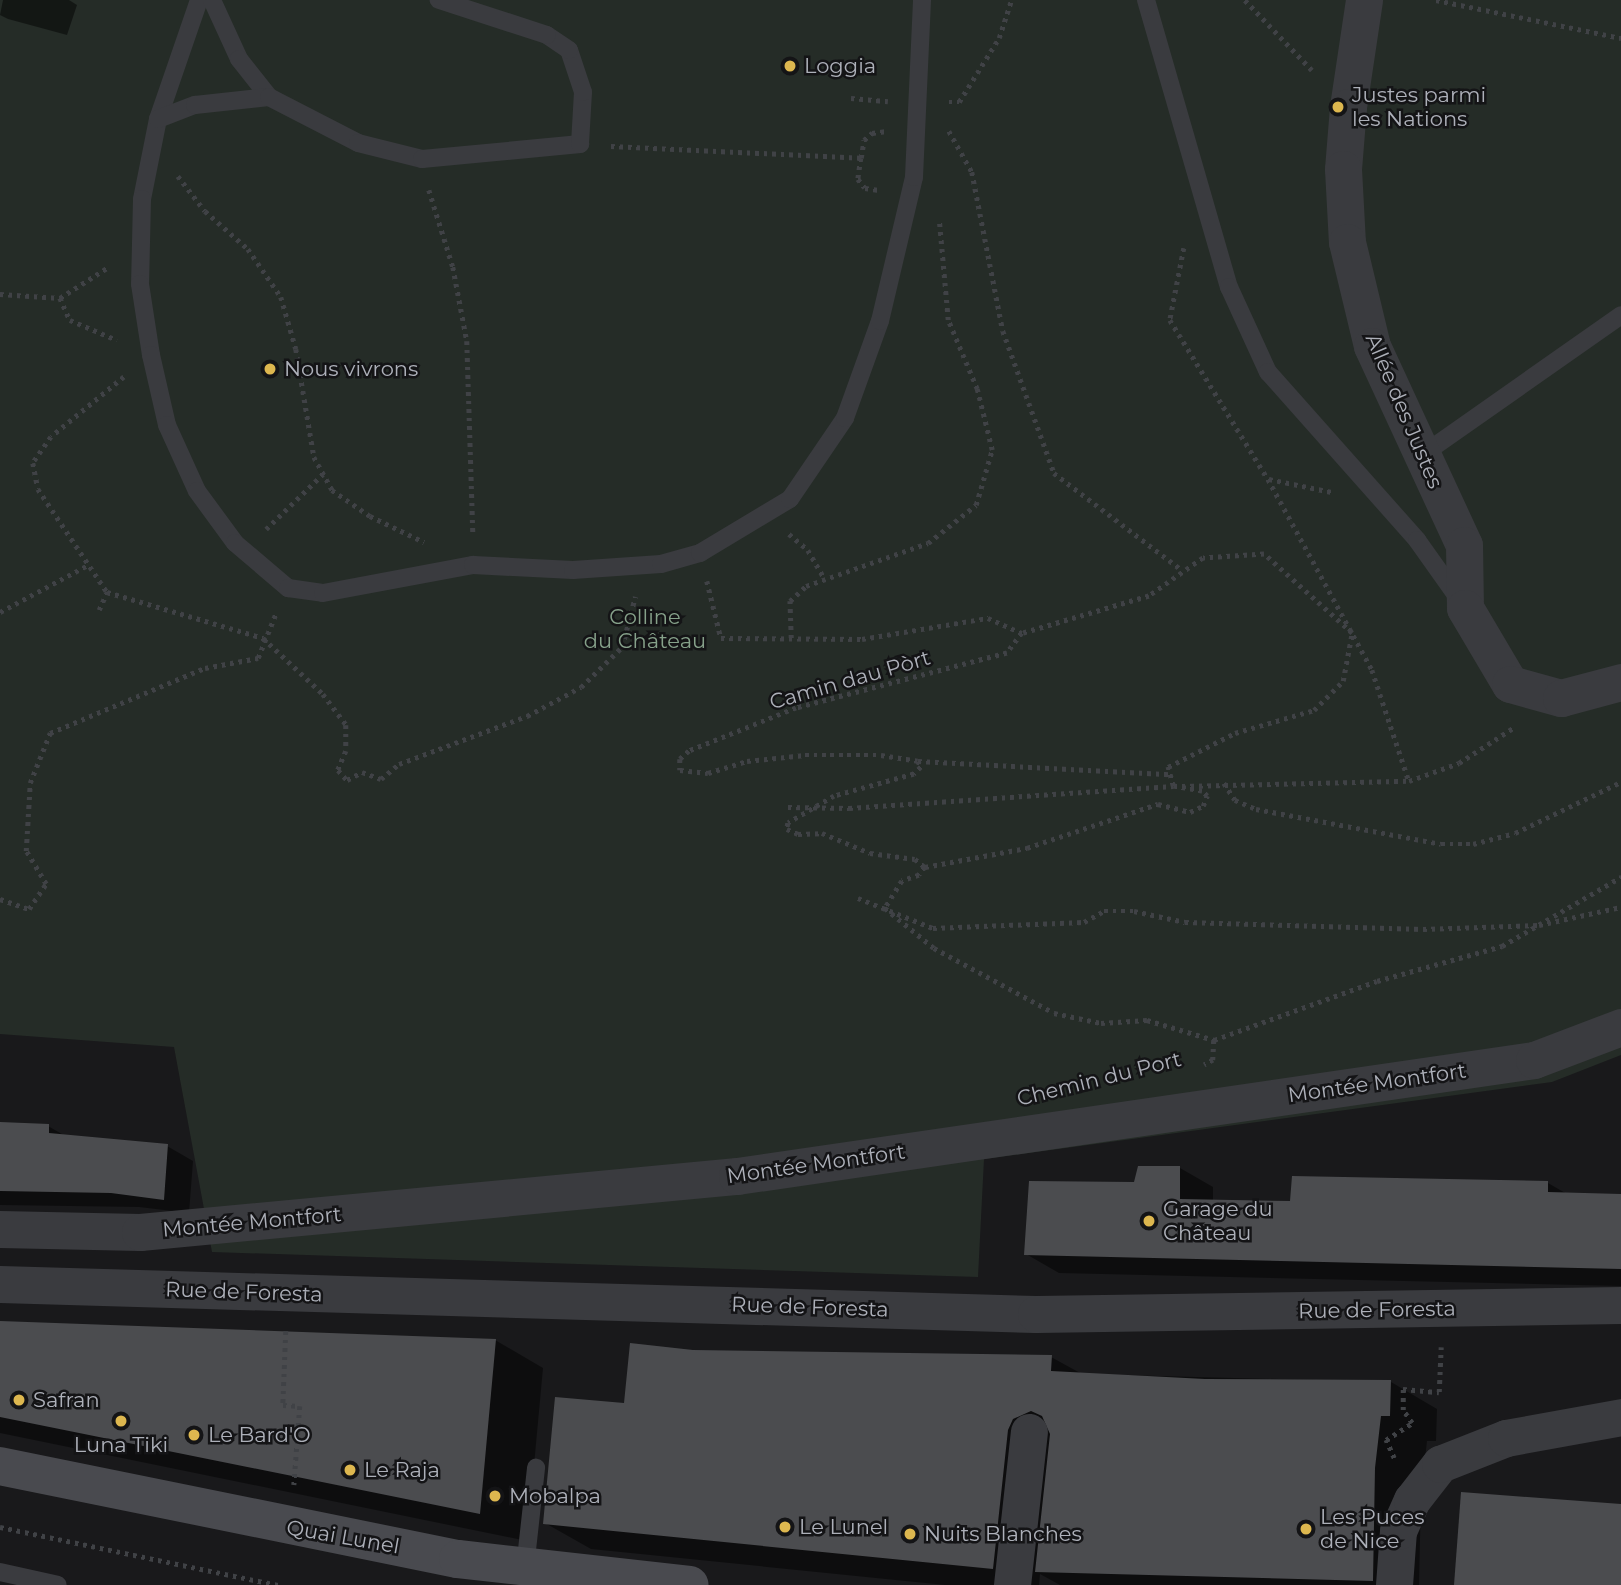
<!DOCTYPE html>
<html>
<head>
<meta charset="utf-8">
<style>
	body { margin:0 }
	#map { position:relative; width:1621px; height:1585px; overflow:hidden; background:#19191b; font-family:Montserrat,sans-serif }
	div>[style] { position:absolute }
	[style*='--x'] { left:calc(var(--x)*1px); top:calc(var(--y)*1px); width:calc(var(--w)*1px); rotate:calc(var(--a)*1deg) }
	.green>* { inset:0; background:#252c27 }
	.shadow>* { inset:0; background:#0007 }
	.building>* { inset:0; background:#4b4c4f }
	.path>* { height:4.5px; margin-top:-2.25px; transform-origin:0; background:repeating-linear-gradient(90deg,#404246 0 3.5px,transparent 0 8.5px) }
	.service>* { height:18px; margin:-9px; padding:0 9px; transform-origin:9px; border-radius:9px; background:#3a3b3f }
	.minor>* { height:37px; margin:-18.5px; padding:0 18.5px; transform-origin:18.5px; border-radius:18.5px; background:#3a3b3f }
	.secondary>* { height:38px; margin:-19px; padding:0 19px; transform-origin:19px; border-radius:19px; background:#494a4f }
	.dots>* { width:19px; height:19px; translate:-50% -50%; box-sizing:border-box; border:4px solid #141416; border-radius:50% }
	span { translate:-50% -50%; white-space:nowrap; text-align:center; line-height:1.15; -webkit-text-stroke:5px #141416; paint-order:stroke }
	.poi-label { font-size:21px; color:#adb0b9 }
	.left { translate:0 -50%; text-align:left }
	.street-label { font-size:21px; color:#adb0b9 }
	.park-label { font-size:21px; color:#86a18a }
</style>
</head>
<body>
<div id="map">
	<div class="green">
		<i style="clip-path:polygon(0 0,1621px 0,1621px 1055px,1552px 1082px,984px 1159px,978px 1277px,212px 1252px,174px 1047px,0 1034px)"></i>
	</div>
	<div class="shadow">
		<i style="clip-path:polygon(3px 0,69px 0,77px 5px,67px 35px,8px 19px,0 15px)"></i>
		<i style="clip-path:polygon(0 1124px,48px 1126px,67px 1137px,167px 1146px,193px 1161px,189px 1213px,139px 1207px,0 1205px)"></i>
		<i style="clip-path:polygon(1139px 1168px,1180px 1168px,1213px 1187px,1213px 1202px,1291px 1203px,1548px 1183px,1567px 1194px,1621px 1196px,1621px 1286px,1059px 1273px,1026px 1254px,1135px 1184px)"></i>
		<i style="clip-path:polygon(0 1323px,495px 1340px,543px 1368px,527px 1541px,0 1433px)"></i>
		<i style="clip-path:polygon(693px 1352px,1051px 1357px,1082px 1374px,1391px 1382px,1437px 1409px,1436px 1441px,1427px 1441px,1421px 1495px,1419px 1585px,1060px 1585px,1040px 1574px,1039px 1585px,945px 1585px,591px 1549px,545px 1523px,625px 1405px)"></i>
	</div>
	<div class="building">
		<i style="clip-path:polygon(0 1122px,49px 1124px,49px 1133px,168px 1144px,164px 1200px,111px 1193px,0 1191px)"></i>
		<i style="clip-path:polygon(1138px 1166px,1180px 1166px,1180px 1199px,1290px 1201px,1292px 1176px,1548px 1181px,1548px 1192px,1621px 1194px,1621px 1269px,1024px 1255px,1029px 1181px,1134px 1182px)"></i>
		<i style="clip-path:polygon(0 1321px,496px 1339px,480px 1514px,0 1417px)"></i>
		<i style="clip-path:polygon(630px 1343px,693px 1350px,1052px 1355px,1051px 1371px,1205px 1379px,1391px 1380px,1390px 1416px,1381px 1416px,1375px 1468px,1373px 1581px,1035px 1572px,1050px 1434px,1042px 1416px,1031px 1411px,1013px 1419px,1008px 1430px,993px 1569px,543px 1524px,555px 1397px,624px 1403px)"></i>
		<i style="clip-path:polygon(1461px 1492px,1621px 1504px,1621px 1585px,1454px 1585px)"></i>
	</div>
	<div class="path">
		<i style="--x:1245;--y:0;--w:97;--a:46.3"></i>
		<i style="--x:1436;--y:0;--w:189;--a:11.6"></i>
		<i style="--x:851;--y:98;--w:37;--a:5"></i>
		<i style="--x:949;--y:102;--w:10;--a:0"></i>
		<i style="--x:959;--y:102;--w:75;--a:-58"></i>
		<i style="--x:999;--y:38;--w:40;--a:-72"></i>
		<i style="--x:949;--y:131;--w:47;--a:60.7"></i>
		<i style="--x:972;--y:172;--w:162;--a:79"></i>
		<i style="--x:1003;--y:331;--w:151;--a:70.2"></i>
		<i style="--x:1054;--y:473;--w:161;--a:37.2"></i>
		<i style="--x:611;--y:146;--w:250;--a:2.7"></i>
		<i style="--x:861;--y:158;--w:21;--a:98"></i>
		<i style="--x:858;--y:179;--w:11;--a:52"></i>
		<i style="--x:865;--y:188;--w:14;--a:8"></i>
		<i style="--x:861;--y:158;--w:18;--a:-81"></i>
		<i style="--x:864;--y:140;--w:11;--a:-41"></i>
		<i style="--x:872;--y:133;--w:15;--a:-8"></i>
		<i style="--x:178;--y:176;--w:44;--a:52.4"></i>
		<i style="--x:205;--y:211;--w:57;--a:41.5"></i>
		<i style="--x:248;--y:249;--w:58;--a:55.5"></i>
		<i style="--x:281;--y:297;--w:54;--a:73.9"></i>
		<i style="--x:296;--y:349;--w:109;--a:80.5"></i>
		<i style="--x:314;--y:457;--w:38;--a:61"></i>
		<i style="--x:332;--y:490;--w:46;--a:34.4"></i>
		<i style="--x:370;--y:516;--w:60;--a:25.7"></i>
		<i style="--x:429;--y:190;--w:81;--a:72.7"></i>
		<i style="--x:453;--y:267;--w:75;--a:79.3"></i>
		<i style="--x:467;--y:341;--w:193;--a:88.2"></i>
		<i style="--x:1184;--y:248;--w:73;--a:101"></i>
		<i style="--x:1170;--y:320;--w:187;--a:58.4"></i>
		<i style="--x:1268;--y:479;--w:217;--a:61.4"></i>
		<i style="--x:1372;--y:670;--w:117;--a:71.6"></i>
		<i style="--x:0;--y:294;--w:60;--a:3.8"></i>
		<i style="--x:60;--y:298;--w:59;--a:-32.6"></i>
		<i style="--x:60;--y:298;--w:24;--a:66"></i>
		<i style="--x:70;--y:320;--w:51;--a:23.1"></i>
		<i style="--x:124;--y:377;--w:94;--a:140.6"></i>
		<i style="--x:51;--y:437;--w:32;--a:125"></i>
		<i style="--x:33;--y:463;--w:26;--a:79"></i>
		<i style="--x:38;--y:489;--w:124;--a:56.2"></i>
		<i style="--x:107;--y:592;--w:163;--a:16.4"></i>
		<i style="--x:263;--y:638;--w:82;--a:43"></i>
		<i style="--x:323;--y:694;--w:39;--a:53"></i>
		<i style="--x:346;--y:725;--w:26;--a:90"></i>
		<i style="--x:346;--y:751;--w:21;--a:113"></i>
		<i style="--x:338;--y:770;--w:13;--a:48"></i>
		<i style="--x:347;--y:780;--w:17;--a:-28"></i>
		<i style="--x:362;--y:772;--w:20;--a:20"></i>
		<i style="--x:381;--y:779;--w:23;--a:-40"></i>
		<i style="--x:399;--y:764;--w:137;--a:-20.6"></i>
		<i style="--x:527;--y:716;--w:61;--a:-28.2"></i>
		<i style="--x:581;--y:687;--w:57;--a:-44.3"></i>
		<i style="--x:622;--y:647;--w:52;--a:-75.4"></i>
		<i style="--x:1269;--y:479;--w:64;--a:11.7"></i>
		<i style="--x:266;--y:529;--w:79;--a:-44"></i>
		<i style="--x:789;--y:534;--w:25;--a:40"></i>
		<i style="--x:808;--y:550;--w:34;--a:60"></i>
		<i style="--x:707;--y:581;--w:59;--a:76.2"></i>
		<i style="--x:721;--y:638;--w:141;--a:0.4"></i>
		<i style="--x:862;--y:639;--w:128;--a:-9.5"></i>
		<i style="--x:988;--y:618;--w:37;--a:24"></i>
		<i style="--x:1022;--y:633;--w:25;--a:127"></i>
		<i style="--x:1007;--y:653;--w:218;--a:165.4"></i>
		<i style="--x:796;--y:708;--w:115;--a:158.1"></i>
		<i style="--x:689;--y:751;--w:12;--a:138"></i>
		<i style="--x:680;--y:759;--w:11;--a:90"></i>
		<i style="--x:680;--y:770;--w:28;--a:6"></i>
		<i style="--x:708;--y:773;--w:41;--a:-17.1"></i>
		<i style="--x:747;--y:761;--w:58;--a:-5.9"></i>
		<i style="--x:805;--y:755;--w:76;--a:0"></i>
		<i style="--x:881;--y:755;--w:37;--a:9"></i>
		<i style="--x:918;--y:761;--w:7;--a:63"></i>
		<i style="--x:921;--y:767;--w:10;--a:135"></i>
		<i style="--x:914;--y:774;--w:83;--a:164.6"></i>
		<i style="--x:834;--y:796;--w:53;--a:149.6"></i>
		<i style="--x:788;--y:823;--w:6;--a:99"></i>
		<i style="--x:787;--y:829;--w:12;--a:24"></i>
		<i style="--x:798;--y:834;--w:24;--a:-2"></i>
		<i style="--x:822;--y:833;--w:52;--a:22.6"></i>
		<i style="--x:870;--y:853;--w:45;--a:7.6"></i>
		<i style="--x:915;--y:859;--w:13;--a:39"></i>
		<i style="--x:925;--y:867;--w:10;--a:127"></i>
		<i style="--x:919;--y:875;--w:18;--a:161"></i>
		<i style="--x:902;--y:881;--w:32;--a:122"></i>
		<i style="--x:885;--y:908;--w:63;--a:39.2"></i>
		<i style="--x:934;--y:948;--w:136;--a:28.4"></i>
		<i style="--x:1054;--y:1013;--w:48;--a:12"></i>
		<i style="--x:1101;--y:1023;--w:46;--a:-3.7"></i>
		<i style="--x:1147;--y:1020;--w:70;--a:16.6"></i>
		<i style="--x:1214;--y:1040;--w:20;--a:93"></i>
		<i style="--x:1213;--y:1060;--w:10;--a:151"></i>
		<i style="--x:99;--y:610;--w:20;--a:-66"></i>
		<i style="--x:0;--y:612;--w:100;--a:-28.1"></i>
		<i style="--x:791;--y:638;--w:37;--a:-92"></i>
		<i style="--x:790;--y:601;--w:22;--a:-43"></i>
		<i style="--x:806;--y:586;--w:129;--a:-19.4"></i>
		<i style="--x:928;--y:543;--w:61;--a:-38.4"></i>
		<i style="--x:976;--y:505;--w:57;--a:-73.8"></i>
		<i style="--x:992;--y:450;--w:63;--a:-103.8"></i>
		<i style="--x:977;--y:389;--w:75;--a:-112.8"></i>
		<i style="--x:948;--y:320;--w:101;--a:-95.1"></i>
		<i style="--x:918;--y:761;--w:252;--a:3"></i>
		<i style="--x:1224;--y:783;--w:20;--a:57"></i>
		<i style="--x:1235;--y:800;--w:23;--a:23"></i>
		<i style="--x:1256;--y:809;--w:188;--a:10.7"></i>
		<i style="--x:1441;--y:844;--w:32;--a:0"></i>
		<i style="--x:1473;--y:844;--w:43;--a:-14.7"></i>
		<i style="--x:1515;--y:833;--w:118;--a:-25.7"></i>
		<i style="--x:1182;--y:786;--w:227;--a:-1.3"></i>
		<i style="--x:1409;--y:781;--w:53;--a:-19.8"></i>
		<i style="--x:1459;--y:763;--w:64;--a:-32.9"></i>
		<i style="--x:788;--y:807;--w:61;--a:0.9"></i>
		<i style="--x:849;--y:808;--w:325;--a:-3.9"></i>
		<i style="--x:925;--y:867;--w:104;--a:-10.6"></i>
		<i style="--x:1027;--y:848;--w:138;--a:-18.6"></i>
		<i style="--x:1158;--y:804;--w:33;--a:14"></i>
		<i style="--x:1190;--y:812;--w:14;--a:-25"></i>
		<i style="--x:1203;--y:806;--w:11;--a:-68"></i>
		<i style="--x:1207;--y:796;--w:7;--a:-135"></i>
		<i style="--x:1202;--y:791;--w:29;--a:-170"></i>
		<i style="--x:1173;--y:786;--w:20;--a:-105"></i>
		<i style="--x:1168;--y:767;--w:75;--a:-26.9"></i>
		<i style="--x:1235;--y:733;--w:82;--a:-16.2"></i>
		<i style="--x:1314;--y:710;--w:41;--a:-45"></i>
		<i style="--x:1343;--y:681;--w:49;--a:-79.4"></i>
		<i style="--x:1352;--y:633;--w:118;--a:-138.1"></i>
		<i style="--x:1264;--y:554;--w:61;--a:176.2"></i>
		<i style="--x:1203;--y:558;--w:66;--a:144.9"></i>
		<i style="--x:1149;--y:596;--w:131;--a:163.6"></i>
		<i style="--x:858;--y:898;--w:81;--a:21.8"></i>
		<i style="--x:933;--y:928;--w:151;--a:-2.3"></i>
		<i style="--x:1084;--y:922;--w:23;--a:-29"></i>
		<i style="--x:1104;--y:911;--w:30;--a:0"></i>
		<i style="--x:1134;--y:911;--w:52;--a:12.2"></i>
		<i style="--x:1185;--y:922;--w:238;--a:1.7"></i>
		<i style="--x:1423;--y:929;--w:116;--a:-2"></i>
		<i style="--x:1539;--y:925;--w:84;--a:-12.4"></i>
		<i style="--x:0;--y:899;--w:31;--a:19"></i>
		<i style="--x:29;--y:909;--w:30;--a:-56"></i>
		<i style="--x:46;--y:884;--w:39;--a:-121"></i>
		<i style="--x:26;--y:851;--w:68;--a:-86.6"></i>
		<i style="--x:30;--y:783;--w:54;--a:-68.2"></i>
		<i style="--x:50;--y:733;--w:168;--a:-22.8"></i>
		<i style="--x:205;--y:668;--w:54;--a:-10.7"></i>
		<i style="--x:258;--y:658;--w:48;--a:-68.2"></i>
		<i style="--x:1214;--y:1040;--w:173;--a:-19.9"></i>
		<i style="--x:1377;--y:981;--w:130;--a:-15.6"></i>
		<i style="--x:1502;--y:946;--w:138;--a:-30.1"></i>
		<i style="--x:286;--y:1331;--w:74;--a:92.3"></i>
		<i style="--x:283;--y:1405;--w:17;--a:3"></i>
		<i style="--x:300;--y:1406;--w:79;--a:94.3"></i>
		<i style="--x:1394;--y:1458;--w:20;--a:-114"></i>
		<i style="--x:1386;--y:1440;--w:31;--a:-33"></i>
		<i style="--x:1412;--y:1423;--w:16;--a:-125"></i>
		<i style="--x:1403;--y:1410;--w:21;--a:-90"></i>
		<i style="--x:1403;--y:1389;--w:36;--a:5"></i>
		<i style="--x:1439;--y:1392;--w:45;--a:-87.5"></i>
		<i style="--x:0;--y:1527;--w:284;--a:11.8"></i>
	</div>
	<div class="service">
		<i style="--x:199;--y:0;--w:126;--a:109"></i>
		<i style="--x:158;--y:119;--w:82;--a:101.3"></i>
		<i style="--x:142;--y:199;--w:85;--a:91.3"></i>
		<i style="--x:140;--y:284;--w:72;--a:81.2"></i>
		<i style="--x:151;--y:355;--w:72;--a:77.1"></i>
		<i style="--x:167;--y:425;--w:72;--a:65.6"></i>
		<i style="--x:197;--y:491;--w:64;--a:53.8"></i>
		<i style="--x:235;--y:543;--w:70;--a:40.3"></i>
		<i style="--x:288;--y:588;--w:35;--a:8"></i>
		<i style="--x:323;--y:593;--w:153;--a:-10.6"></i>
		<i style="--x:473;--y:565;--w:100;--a:2.9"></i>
		<i style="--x:573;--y:570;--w:88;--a:-3.9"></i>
		<i style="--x:661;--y:564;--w:41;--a:-15.8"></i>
		<i style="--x:700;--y:553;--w:105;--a:-31"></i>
		<i style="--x:790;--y:499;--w:98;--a:-55.8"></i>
		<i style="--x:845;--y:418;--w:103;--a:-70.2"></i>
		<i style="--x:880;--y:321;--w:148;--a:-76.7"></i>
		<i style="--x:914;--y:177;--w:177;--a:-87.4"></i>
		<i style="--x:212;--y:0;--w:65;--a:65.4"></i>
		<i style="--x:239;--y:59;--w:48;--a:51.7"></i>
		<i style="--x:1146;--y:0;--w:299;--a:73.9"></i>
		<i style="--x:1229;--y:287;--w:94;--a:65.4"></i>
		<i style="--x:1268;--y:372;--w:225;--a:48.4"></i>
		<i style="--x:1417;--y:540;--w:72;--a:54.6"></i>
		<i style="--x:158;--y:119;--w:40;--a:-21"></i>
		<i style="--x:195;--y:105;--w:74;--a:-6.2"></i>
		<i style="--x:269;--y:97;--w:100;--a:27.3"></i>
		<i style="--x:358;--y:143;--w:66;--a:14"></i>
		<i style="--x:422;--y:159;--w:159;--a:-5.4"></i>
		<i style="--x:580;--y:144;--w:52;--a:-86.7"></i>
		<i style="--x:583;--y:92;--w:44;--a:-108.4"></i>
		<i style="--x:569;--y:50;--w:27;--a:-146"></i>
		<i style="--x:547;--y:35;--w:114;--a:-162"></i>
		<i style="--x:1422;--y:455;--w:243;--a:-35.1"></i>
		<i style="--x:525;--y:1568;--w:101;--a:-83.7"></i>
		<i style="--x:0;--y:1572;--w:59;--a:12.6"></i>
	</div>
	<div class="minor">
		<i style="--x:1364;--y:0;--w:108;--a:98.5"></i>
		<i style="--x:1348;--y:107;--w:62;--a:94.6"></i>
		<i style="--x:1343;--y:169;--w:73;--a:86.9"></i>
		<i style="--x:1347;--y:242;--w:107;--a:76.5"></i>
		<i style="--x:1372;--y:346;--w:219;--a:65.2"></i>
		<i style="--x:1464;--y:545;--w:63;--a:89.1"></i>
		<i style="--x:1465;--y:608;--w:88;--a:59.4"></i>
		<i style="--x:1510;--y:684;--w:53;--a:15.4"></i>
		<i style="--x:1561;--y:698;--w:62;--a:-14.9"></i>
		<i style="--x:0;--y:1229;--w:140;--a:1.2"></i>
		<i style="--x:140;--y:1232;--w:600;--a:-5.36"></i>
		<i style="--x:737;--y:1176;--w:805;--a:-8.28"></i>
		<i style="--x:1534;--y:1060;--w:93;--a:-20.8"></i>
		<i style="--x:0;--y:1284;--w:1036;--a:1.66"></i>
		<i style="--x:1036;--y:1314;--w:585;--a:-0.88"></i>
		<i style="--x:1012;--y:1585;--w:154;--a:-83.7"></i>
		<i style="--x:1394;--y:1585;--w:54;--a:-85.8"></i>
		<i style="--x:1398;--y:1531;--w:34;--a:-66"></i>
		<i style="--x:1412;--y:1500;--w:46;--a:-52.1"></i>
		<i style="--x:1440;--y:1464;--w:71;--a:-21.5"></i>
		<i style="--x:1506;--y:1438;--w:117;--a:-10.3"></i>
	</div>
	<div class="secondary">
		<i style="--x:0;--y:1466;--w:467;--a:11.5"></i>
		<i style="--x:458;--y:1559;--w:233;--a:6.4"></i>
	</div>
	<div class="dots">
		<i style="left:790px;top:66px;background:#ddb74f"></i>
		<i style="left:1338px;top:107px;background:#ddb74f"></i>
		<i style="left:270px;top:369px;background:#ddb74f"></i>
		<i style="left:1149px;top:1221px;background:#ddb74f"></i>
		<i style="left:19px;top:1400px;background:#ddb74f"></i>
		<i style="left:121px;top:1421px;background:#ddb74f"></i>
		<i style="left:194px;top:1435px;background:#ddb74f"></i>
		<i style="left:350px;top:1470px;background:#ddb74f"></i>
		<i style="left:495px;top:1496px;background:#ddb74f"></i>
		<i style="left:785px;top:1527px;background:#ddb74f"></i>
		<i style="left:1306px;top:1529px;background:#ddb74f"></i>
		<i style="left:910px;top:1534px;background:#ddb74f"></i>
	</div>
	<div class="poi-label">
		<span class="left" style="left:804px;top:66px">Loggia</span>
		<span class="left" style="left:1352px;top:107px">Justes parmi<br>les Nations</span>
		<span class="left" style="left:284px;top:369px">Nous vivrons</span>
		<span class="left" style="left:1163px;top:1221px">Garage du<br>Château</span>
		<span class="left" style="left:33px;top:1400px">Safran</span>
		<span class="left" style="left:208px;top:1435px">Le Bard'O</span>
		<span style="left:121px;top:1445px">Luna Tiki</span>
		<span class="left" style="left:364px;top:1470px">Le Raja</span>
		<span class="left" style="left:509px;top:1496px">Mobalpa</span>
		<span class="left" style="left:1320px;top:1529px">Les Puces<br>de Nice</span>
		<span class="left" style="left:799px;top:1527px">Le Lunel</span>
		<span class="left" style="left:924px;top:1534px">Nuits Blanches</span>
	</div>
	<div class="street-label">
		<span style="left:1404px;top:411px;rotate:67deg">Allée des Justes</span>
		<span style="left:850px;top:680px;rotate:-16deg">Camin dau Pòrt</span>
		<span style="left:1099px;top:1079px;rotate:-14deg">Chemin du Port</span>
		<span style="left:1377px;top:1083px;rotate:-8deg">Montée Montfort</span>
		<span style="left:816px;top:1164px;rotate:-8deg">Montée Montfort</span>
		<span style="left:252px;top:1222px;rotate:-5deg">Montée Montfort</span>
		<span style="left:244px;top:1292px;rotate:2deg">Rue de Foresta</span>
		<span style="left:810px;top:1307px;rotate:2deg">Rue de Foresta</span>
		<span style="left:1377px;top:1310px;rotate:-1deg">Rue de Foresta</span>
		<span style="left:343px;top:1537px;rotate:10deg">Quai Lunel</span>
	</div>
	<div class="park-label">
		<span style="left:645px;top:629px">Colline<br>du Château</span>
	</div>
</div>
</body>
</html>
